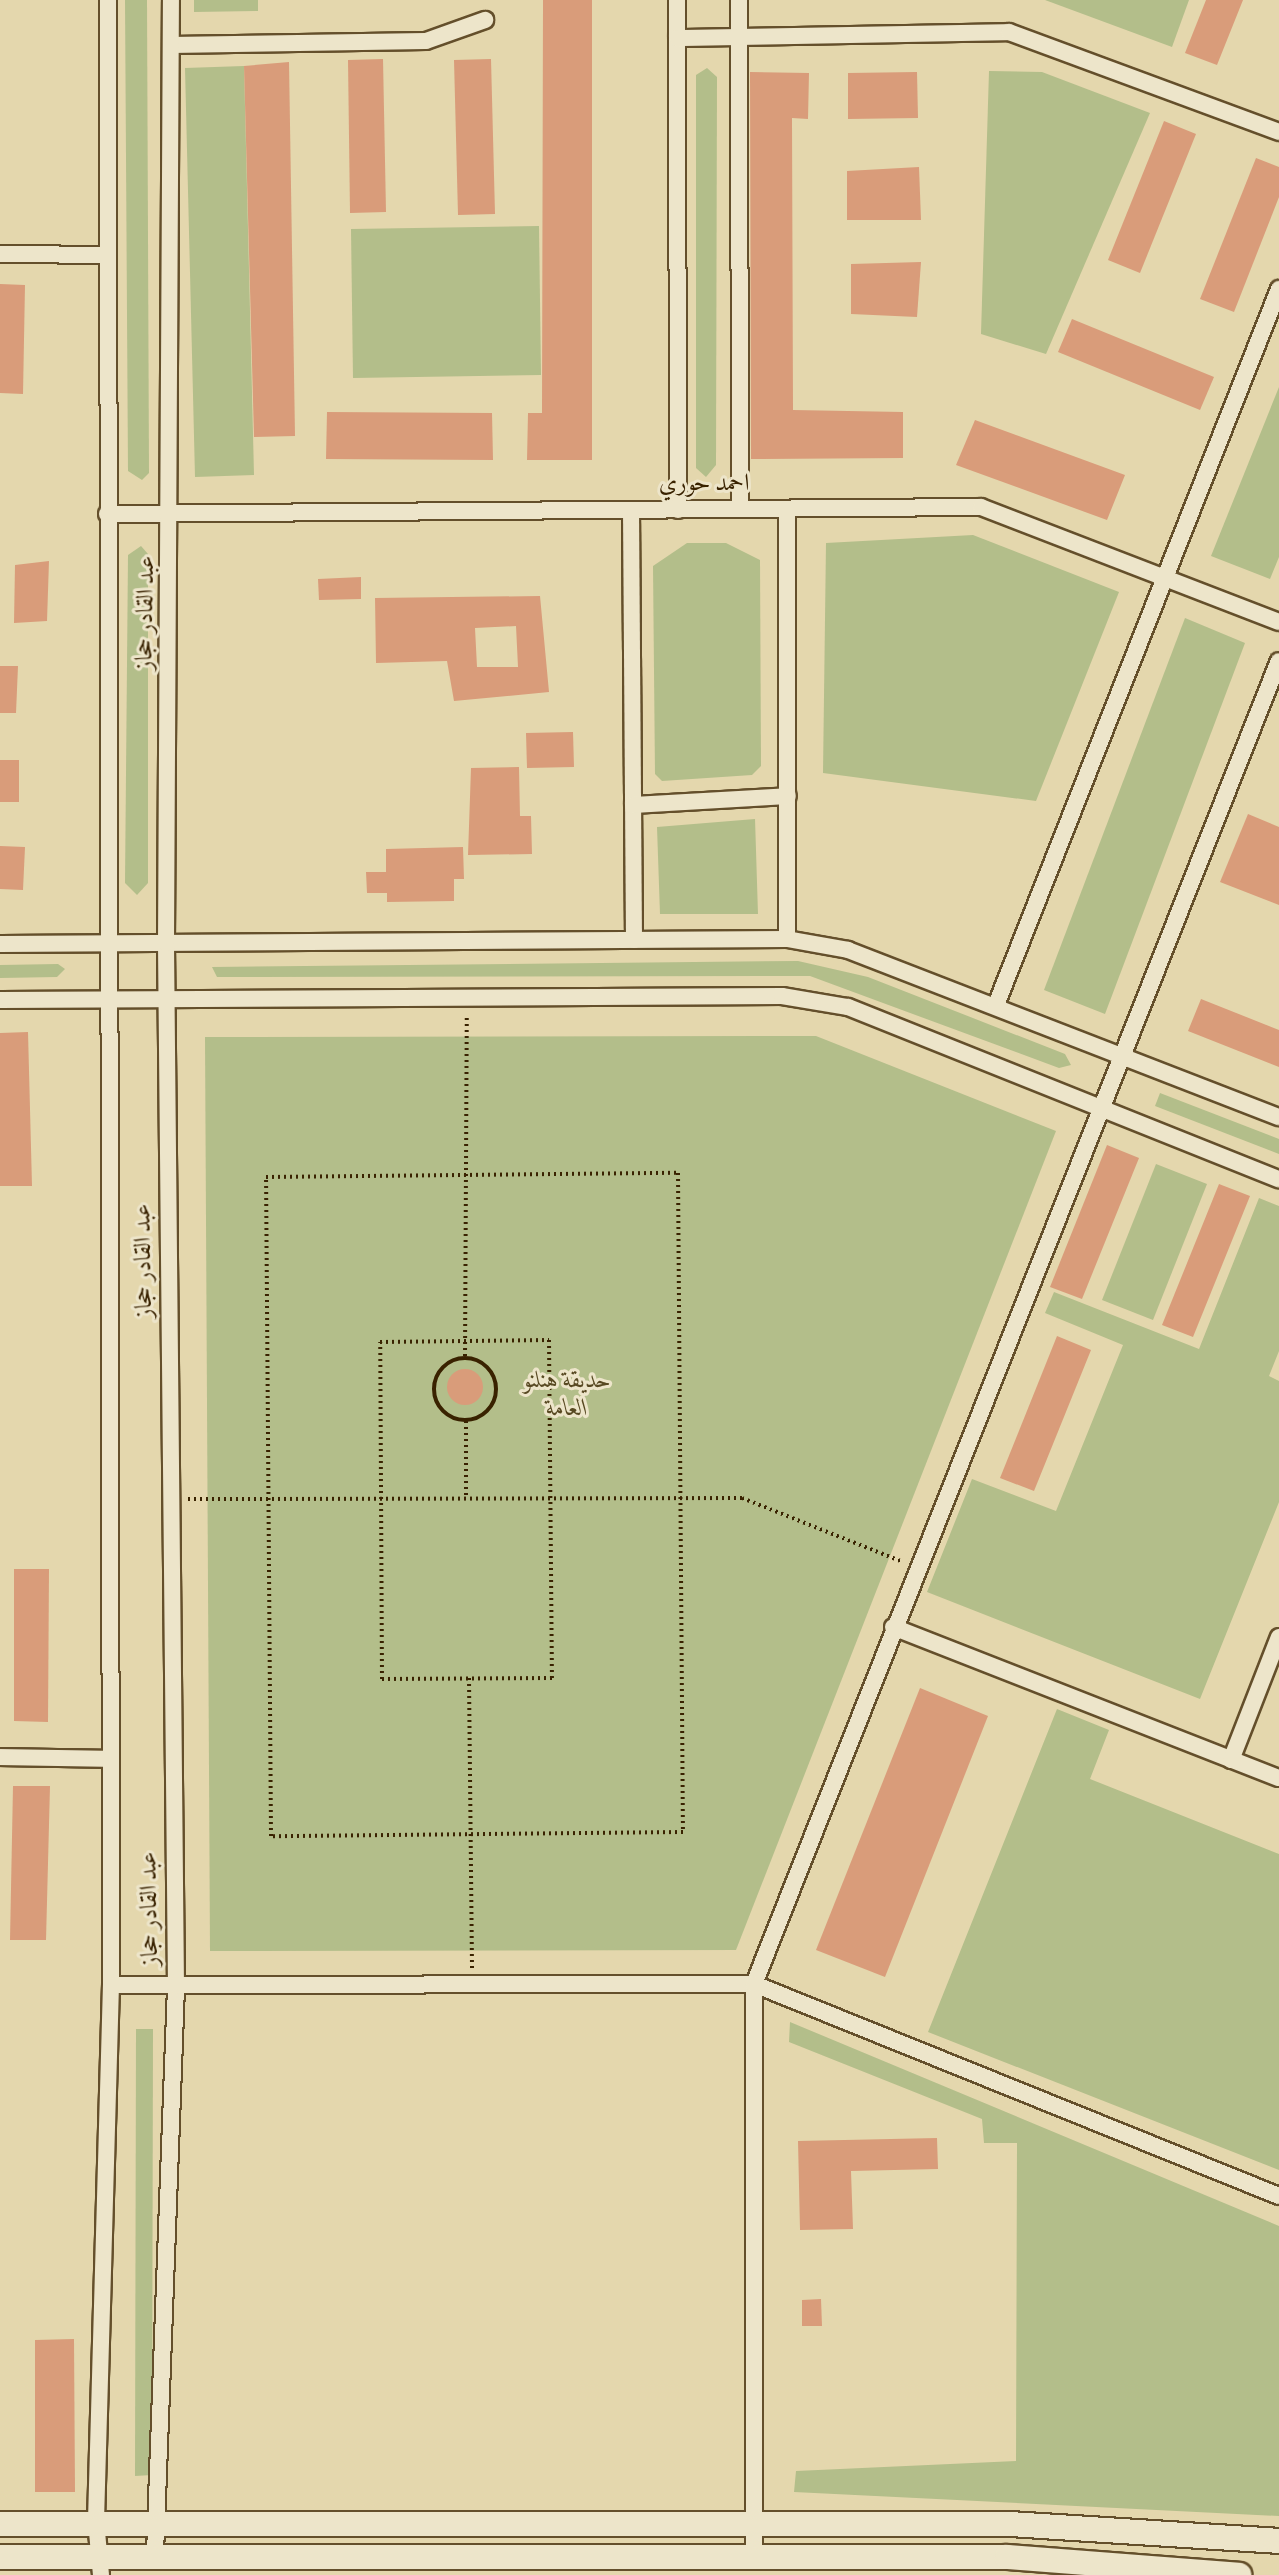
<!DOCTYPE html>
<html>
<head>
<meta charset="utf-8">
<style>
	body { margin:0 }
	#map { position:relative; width:1279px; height:2575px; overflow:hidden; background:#e4d7ad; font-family:Vollkorn,Amiri,serif }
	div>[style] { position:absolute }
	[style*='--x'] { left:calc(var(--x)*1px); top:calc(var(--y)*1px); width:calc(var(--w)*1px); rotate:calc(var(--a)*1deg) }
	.green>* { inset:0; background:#b3be8a }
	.building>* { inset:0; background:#d99c7a }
	.round { border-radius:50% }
	.path>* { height:4px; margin-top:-2px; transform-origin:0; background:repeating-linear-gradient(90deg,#392200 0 2px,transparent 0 6px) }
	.path>.ring { margin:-2px; padding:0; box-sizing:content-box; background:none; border:4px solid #392200; border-radius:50% }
	.roads { filter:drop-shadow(2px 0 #644f2b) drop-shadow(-2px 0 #644f2b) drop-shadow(0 2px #644f2b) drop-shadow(0 -2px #644f2b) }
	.street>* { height:16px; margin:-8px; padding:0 8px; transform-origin:8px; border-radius:8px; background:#ede5ca }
	.secondary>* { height:24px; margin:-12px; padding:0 12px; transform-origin:12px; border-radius:12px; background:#ede5ca }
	span { translate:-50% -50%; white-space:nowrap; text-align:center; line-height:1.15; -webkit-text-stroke:6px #ede5ca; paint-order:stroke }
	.street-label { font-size:24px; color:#392200 }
	.park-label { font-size:24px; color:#584922; font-style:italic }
</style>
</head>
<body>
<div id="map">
	<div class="green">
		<i style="clip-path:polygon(125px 0,147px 0,149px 473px,142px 480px,128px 471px)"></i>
		<i style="clip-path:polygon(194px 0,258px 0,258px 11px,194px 12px)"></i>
		<i style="clip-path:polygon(1045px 0,1189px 0,1172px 47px)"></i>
		<i style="clip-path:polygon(244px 66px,254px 475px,195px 477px,185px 68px)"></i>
		<i style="clip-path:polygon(707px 68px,717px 77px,716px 465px,706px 477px,696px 468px,696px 75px)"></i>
		<i style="clip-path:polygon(989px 71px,1042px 72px,1150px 113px,1046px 354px,981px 334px)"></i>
		<i style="clip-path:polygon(539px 226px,541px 375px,353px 378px,351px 229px)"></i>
		<i style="clip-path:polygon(1279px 387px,1279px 557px,1270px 579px,1211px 556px)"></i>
		<i style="clip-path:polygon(973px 535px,1119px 592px,1036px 801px,823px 773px,826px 543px)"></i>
		<i style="clip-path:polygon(687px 543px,726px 543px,760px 560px,761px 766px,752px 775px,662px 781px,655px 774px,653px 566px)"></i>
		<i style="clip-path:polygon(141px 546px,148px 554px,148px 883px,137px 895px,125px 883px,128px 555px)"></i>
		<i style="clip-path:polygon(1185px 618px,1245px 643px,1105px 1014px,1044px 990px)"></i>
		<i style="clip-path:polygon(755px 819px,758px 914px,660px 914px,657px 827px)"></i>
		<i style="clip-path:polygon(798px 961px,868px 977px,1065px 1054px,1071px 1065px,1059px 1068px,810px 976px,217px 977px,212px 967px)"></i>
		<i style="clip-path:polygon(58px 964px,65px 969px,57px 977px,0 978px,0 965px)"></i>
		<i style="clip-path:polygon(816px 1036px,1056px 1131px,736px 1950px,210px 1951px,205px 1037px)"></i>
		<i style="clip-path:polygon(1160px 1093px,1279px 1139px,1279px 1154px,1155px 1106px)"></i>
		<i style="clip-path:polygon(1156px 1164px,1207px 1184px,1153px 1320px,1102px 1300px)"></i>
		<i style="clip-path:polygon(1259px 1198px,1279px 1206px,1279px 1351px,1269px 1376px,1279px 1381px,1279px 1502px,1200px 1699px,927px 1592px,972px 1479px,1056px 1511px,1123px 1345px,1045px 1313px,1054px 1292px,1199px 1349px)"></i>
		<i style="clip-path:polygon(1057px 1709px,1109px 1730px,1090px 1779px,1279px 1854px,1279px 2170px,928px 2032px)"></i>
		<i style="clip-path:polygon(790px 2022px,1279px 2226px,1279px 2516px,794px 2492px,796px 2471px,1016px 2461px,1017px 2143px,984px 2143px,982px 2119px,789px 2042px)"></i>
		<i style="clip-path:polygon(136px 2029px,153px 2029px,152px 2475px,135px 2476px)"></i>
	</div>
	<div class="building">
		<i style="clip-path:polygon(543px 0,592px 0,592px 460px,527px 460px,528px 413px,542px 413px)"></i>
		<i style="clip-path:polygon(1206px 0,1243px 0,1217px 65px,1185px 53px)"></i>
		<i style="clip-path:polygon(383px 59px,386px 212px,350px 213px,348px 60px)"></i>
		<i style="clip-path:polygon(491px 59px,495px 214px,458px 215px,454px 60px)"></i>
		<i style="clip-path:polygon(289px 62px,295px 436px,254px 437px,244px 66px)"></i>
		<i style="clip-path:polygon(750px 72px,809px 73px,808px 119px,792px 118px,793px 410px,903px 412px,903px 458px,751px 459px)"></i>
		<i style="clip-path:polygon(917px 72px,918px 118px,848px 119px,848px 73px)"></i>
		<i style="clip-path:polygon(1164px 121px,1196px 134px,1140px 273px,1108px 260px)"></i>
		<i style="clip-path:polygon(1256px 158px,1279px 167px,1279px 197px,1234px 312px,1200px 299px)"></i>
		<i style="clip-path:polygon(919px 167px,921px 220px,847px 220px,847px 171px)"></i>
		<i style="clip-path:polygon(921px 262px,917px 317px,851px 314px,851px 264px)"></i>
		<i style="clip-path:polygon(0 284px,25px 285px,23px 394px,0 393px)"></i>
		<i style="clip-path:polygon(1072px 319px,1214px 377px,1200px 410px,1058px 352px)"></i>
		<i style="clip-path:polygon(327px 412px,492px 413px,493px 460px,326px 459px)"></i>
		<i style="clip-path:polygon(975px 420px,1125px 475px,1107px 520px,956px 465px)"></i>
		<i style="clip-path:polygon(49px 561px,47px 621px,14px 623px,15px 565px)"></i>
		<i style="clip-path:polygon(361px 577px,361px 599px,319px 600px,318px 579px)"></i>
		<i style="clip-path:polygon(evenodd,540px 596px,549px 692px,454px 701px,447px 661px,376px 663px,375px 598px,540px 596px,516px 626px,518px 667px,477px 667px,475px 628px,516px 626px)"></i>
		<i style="clip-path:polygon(0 666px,18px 666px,16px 713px,0 713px)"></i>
		<i style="clip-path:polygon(573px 732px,574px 767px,527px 768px,526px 733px)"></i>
		<i style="clip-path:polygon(0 760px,19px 760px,19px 802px,0 802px)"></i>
		<i style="clip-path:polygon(519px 767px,520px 816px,531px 816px,532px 854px,468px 855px,471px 768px)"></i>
		<i style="clip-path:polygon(1248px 814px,1279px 827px,1279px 905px,1220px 882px)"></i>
		<i style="clip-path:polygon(0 846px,25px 847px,23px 890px,0 889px)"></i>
		<i style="clip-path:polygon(463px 847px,464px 879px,454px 879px,454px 901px,387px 902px,387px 893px,367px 893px,366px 872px,386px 872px,386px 849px)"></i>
		<i style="clip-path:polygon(1201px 999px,1279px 1030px,1279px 1067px,1188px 1031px)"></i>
		<i style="clip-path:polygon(28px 1032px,32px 1186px,0 1186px,0 1033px)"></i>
		<i style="clip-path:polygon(1107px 1145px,1139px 1158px,1082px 1299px,1050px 1287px)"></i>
		<i style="clip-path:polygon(1219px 1184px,1250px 1196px,1193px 1337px,1162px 1325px)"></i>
		<i style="clip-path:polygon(1057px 1336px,1091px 1350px,1034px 1491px,1000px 1478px)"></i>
		<i class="round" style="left:447px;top:1369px;width:36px;height:36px"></i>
		<i style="clip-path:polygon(14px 1569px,49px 1569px,48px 1722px,14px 1721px)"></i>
		<i style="clip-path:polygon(920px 1688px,988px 1716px,885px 1977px,816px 1950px)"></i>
		<i style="clip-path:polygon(13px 1786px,50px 1786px,46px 1940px,10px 1940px)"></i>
		<i style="clip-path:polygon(937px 2138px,938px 2169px,851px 2171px,853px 2229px,800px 2230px,798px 2141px)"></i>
		<i style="clip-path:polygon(821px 2299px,822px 2326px,802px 2326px,802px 2300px)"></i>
		<i style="clip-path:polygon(74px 2339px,75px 2492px,35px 2492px,35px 2340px)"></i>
	</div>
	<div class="path">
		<i style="--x:678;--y:1173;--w:659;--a:89.57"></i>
		<i style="--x:683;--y:1832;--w:412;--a:179.4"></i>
		<i style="--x:271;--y:1836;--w:659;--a:-90.43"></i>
		<i style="--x:266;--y:1177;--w:412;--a:-0.6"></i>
		<i style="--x:549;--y:1340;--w:338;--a:89.5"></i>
		<i style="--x:552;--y:1678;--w:170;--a:179.7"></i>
		<i style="--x:382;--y:1679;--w:337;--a:-90.3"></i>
		<i style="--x:380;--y:1342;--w:169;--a:-0.7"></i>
		<i style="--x:465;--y:1356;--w:340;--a:-89.7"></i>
		<i class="ring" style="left:434px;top:1358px;width:58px;height:58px"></i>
		<i style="--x:466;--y:1421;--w:78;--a:90"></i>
		<i style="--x:188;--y:1499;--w:554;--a:-0.1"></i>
		<i style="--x:742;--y:1498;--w:173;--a:21.7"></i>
		<i style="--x:469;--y:1678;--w:290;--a:89.4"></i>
	</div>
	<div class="roads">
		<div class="street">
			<i style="--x:677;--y:0;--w:510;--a:89.89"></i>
			<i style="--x:739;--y:0;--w:509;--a:89.89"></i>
			<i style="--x:677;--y:38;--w:332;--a:-1"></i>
			<i style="--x:1009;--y:32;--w:288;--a:20.3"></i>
			<i style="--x:171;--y:45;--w:255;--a:-0.9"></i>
			<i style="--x:426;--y:41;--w:63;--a:-19.6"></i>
			<i style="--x:0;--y:254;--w:108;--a:0.5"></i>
			<i style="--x:787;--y:509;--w:430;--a:90"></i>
			<i style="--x:631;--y:510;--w:430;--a:89.6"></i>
			<i style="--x:107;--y:514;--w:874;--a:-0.46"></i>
			<i style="--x:981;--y:507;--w:319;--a:21.1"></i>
			<i style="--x:633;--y:805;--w:155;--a:-3.3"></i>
			<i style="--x:0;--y:944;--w:787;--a:-0.36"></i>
			<i style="--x:787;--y:939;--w:62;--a:10.2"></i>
			<i style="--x:848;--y:950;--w:462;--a:21.2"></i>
			<i style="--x:0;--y:1000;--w:782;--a:-0.29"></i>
			<i style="--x:782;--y:996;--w:67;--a:9.5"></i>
			<i style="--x:848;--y:1007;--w:464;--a:21.8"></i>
			<i style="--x:996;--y:1005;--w:770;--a:-68.43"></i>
			<i style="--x:893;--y:1627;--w:414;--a:21.4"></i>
			<i style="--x:0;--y:1757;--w:110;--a:1"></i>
			<i style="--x:1231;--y:1760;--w:132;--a:-68.7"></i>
			<i style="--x:111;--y:1985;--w:643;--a:-0.09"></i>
			<i style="--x:754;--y:1984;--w:1423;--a:-68.36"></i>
			<i style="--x:155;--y:2554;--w:568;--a:-87.88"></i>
			<i style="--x:176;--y:1986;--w:1043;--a:-90.55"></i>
			<i style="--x:166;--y:943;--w:943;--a:-89.7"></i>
			<i style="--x:754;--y:2556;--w:572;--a:-90"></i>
			<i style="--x:754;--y:1984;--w:566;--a:21.99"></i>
			<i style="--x:101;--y:2575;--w:54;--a:-95.3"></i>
			<i style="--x:96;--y:2521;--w:536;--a:-88.4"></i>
			<i style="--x:111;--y:1985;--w:1985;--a:-90.09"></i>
		</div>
		<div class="secondary">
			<i style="--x:0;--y:2524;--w:1010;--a:0"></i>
			<i style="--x:1010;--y:2524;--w:270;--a:3.6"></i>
			<i style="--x:0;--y:2557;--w:1007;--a:0"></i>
			<i style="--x:1007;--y:2557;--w:233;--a:4.4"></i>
		</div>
	</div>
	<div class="street-label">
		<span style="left:704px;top:485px">احمد حوري</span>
		<span style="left:147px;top:613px;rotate:-89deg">عبد القادر حجاز</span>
		<span style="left:145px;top:1261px;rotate:-91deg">عبد القادر حجاز</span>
		<span style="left:151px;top:1909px;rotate:-91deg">عبد القادر حجاز</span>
	</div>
	<div class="park-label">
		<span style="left:567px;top:1396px">حديقة هنلنو<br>العامة</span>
	</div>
</div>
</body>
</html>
